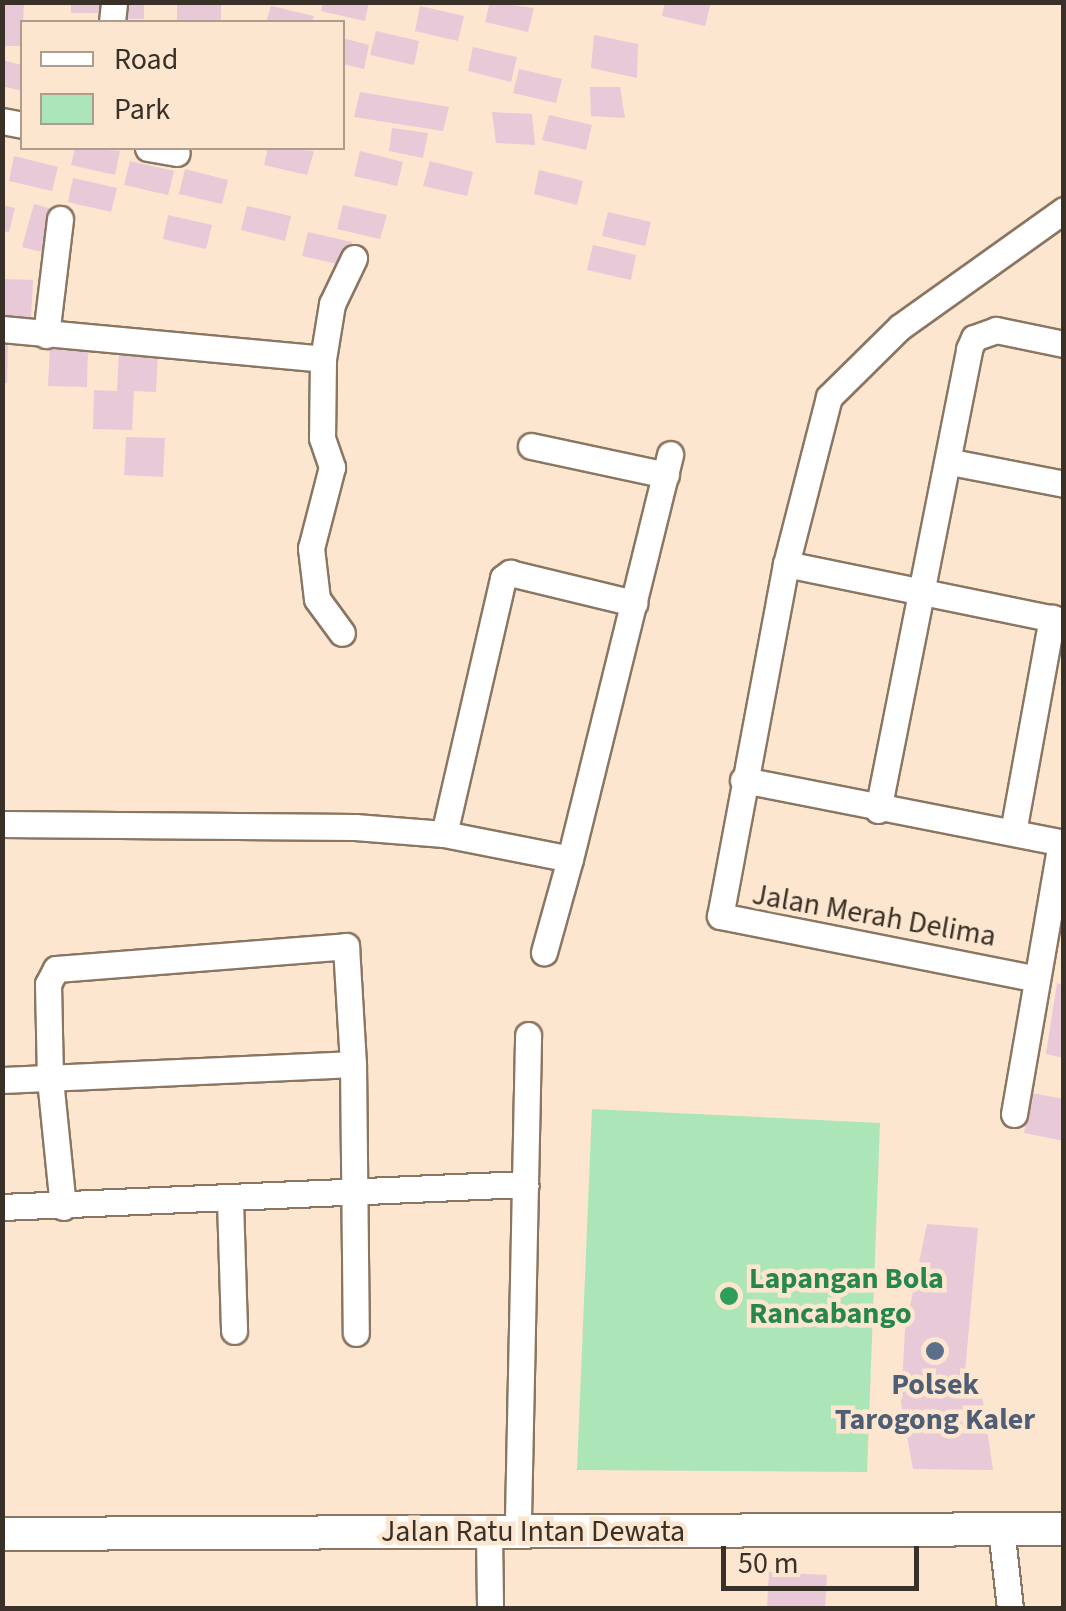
<!DOCTYPE html>
<html>
<head>
<meta charset="utf-8">
<style>
	body { margin:0 }
	#map { position:relative; width:1066px; height:1611px; overflow:hidden; background:#fce6cf; font-family:"Source Sans 3",sans-serif }
	div>[style] { position:absolute }
	[style*='--x'] { left:calc(var(--x)*1px); top:calc(var(--y)*1px); width:calc(var(--w)*1px); rotate:calc(var(--a)*1deg) }
	.green>* { inset:0; background:#ace5b8 }
	.building>* { inset:0; background:#e7c9d7 }
	.roads { filter:drop-shadow(2px 0 #8a7662) drop-shadow(-2px 0 #8a7662) drop-shadow(0 2px #8a7662) drop-shadow(0 -2px #8a7662) }
	.minor>* { height:25px; margin:-12.5px; padding:0 12.5px; transform-origin:12.5px; border-radius:12.5px; background:#fff }
	.tertiary>* { height:32px; margin:-16px; padding:0 16px; transform-origin:16px; border-radius:16px; background:#fff }
	.dots>* { width:28px; height:28px; translate:-50% -50%; box-sizing:border-box; border:5px solid #fce6cf; border-radius:50% }
	span { translate:-50% -50%; white-space:nowrap; text-align:center; line-height:1.15; -webkit-text-stroke:9px #fce6cf; paint-order:stroke }
	.street-label { font-size:30px; color:#393027 }
	.leisure-label { font-size:30px; color:#27864d; font-weight:700 }
	.left { translate:0 -50%; text-align:left }
	.service-label { font-size:30px; color:#4e5e75; font-weight:700 }
	.frame { position:absolute; inset:0; border:5px solid #393027; pointer-events:none }
	.legend { position:absolute; left:20px; top:20px; width:325px; height:130px; box-sizing:border-box; background:#fce6cf; border:2px solid #ae9d8c; margin:0; padding:12px 18px; list-style:none; font-size:30px; color:#393027 }
	.legend li { display:flex; align-items:center; gap:20px; height:50px }
	.legend b { width:50px; border:2px solid #ae9d8c }
	.scale { position:absolute; left:721px; top:1546px; width:198px; height:45px; box-sizing:border-box; border:5px solid #393027; border-top:0; padding-left:12px; font-size:30px; line-height:35px; white-space:nowrap; color:#393027; -webkit-text-stroke:8px #fce6cf; paint-order:stroke }
</style>
</head>
<body>
<div id="map">
	<div class="green">
		<i style="clip-path:polygon(592px 1109px,880px 1123px,867px 1472px,577px 1470px)"></i>
	</div>
	<div class="building">
		<i style="clip-path:polygon(4px 2px,24px 2px,22px 46px,4px 46px)"></i>
		<i style="clip-path:polygon(71px 2px,101px 2px,101px 13px,71px 13px)"></i>
		<i style="clip-path:polygon(118px 2px,144px 2px,144px 19px,117px 19px)"></i>
		<i style="clip-path:polygon(177px 2px,221px 2px,221px 22px,177px 22px)"></i>
		<i style="clip-path:polygon(323px 2px,369px 2px,365px 21px,321px 11px)"></i>
		<i style="clip-path:polygon(490px 2px,534px 8px,528px 32px,485px 22px)"></i>
		<i style="clip-path:polygon(665px 2px,711px 2px,705px 26px,662px 16px)"></i>
		<i style="clip-path:polygon(271px 6px,314px 16px,312px 22px,266px 22px)"></i>
		<i style="clip-path:polygon(420px 6px,464px 16px,458px 41px,415px 31px)"></i>
		<i style="clip-path:polygon(376px 31px,419px 41px,414px 65px,370px 55px)"></i>
		<i style="clip-path:polygon(594px 35px,638px 44px,637px 78px,591px 68px)"></i>
		<i style="clip-path:polygon(342px 38px,369px 45px,364px 69px,342px 64px)"></i>
		<i style="clip-path:polygon(473px 47px,517px 57px,511px 82px,468px 71px)"></i>
		<i style="clip-path:polygon(2px 60px,22px 65px,22px 91px,2px 86px)"></i>
		<i style="clip-path:polygon(519px 69px,562px 79px,556px 103px,513px 93px)"></i>
		<i style="clip-path:polygon(590px 87px,620px 87px,625px 118px,591px 116px)"></i>
		<i style="clip-path:polygon(360px 92px,449px 107px,443px 131px,354px 117px)"></i>
		<i style="clip-path:polygon(492px 112px,532px 114px,535px 145px,496px 143px)"></i>
		<i style="clip-path:polygon(549px 115px,592px 125px,586px 150px,542px 140px)"></i>
		<i style="clip-path:polygon(392px 128px,428px 133px,423px 158px,389px 151px)"></i>
		<i style="clip-path:polygon(75px 148px,120px 151px,115px 175px,71px 165px)"></i>
		<i style="clip-path:polygon(268px 148px,314px 151px,307px 175px,264px 165px)"></i>
		<i style="clip-path:polygon(360px 151px,403px 162px,397px 186px,354px 176px)"></i>
		<i style="clip-path:polygon(14px 156px,58px 167px,52px 191px,9px 181px)"></i>
		<i style="clip-path:polygon(130px 161px,174px 171px,168px 195px,124px 185px)"></i>
		<i style="clip-path:polygon(430px 161px,473px 172px,467px 196px,423px 186px)"></i>
		<i style="clip-path:polygon(185px 169px,228px 180px,222px 204px,179px 194px)"></i>
		<i style="clip-path:polygon(539px 170px,583px 181px,577px 205px,534px 194px)"></i>
		<i style="clip-path:polygon(73px 178px,117px 188px,111px 212px,68px 202px)"></i>
		<i style="clip-path:polygon(34px 204px,59px 211px,46px 253px,22px 247px)"></i>
		<i style="clip-path:polygon(2px 205px,15px 208px,9px 232px,2px 231px)"></i>
		<i style="clip-path:polygon(343px 205px,387px 215px,380px 239px,337px 229px)"></i>
		<i style="clip-path:polygon(247px 206px,291px 216px,285px 241px,241px 230px)"></i>
		<i style="clip-path:polygon(608px 212px,651px 222px,645px 246px,602px 236px)"></i>
		<i style="clip-path:polygon(168px 215px,212px 225px,206px 249px,163px 239px)"></i>
		<i style="clip-path:polygon(308px 232px,352px 242px,346px 266px,302px 256px)"></i>
		<i style="clip-path:polygon(593px 245px,636px 255px,631px 280px,587px 270px)"></i>
		<i style="clip-path:polygon(2px 279px,33px 280px,31px 319px,2px 318px)"></i>
		<i style="clip-path:polygon(2px 344px,8px 344px,7px 383px,2px 383px)"></i>
		<i style="clip-path:polygon(50px 347px,88px 348px,87px 387px,48px 386px)"></i>
		<i style="clip-path:polygon(119px 351px,158px 353px,156px 392px,134px 391px,132px 430px,93px 429px,94px 390px,117px 391px)"></i>
		<i style="clip-path:polygon(126px 437px,165px 438px,163px 477px,124px 475px)"></i>
		<i style="clip-path:polygon(1057px 983px,1064px 985px,1064px 1058px,1046px 1054px)"></i>
		<i style="clip-path:polygon(1031px 1093px,1064px 1099px,1064px 1141px,1024px 1133px)"></i>
		<i style="clip-path:polygon(927px 1224px,978px 1228px,965px 1372px,981px 1388px,993px 1470px,913px 1469px,901px 1403px,905px 1330px)"></i>
		<i style="clip-path:polygon(769px 1572px,827px 1575px,825px 1608px,767px 1608px)"></i>
	</div>
	<div class="roads">
		<div class="minor">
			<i style="--x:112;--y:22;--w:20;--a:-84"></i>
			<i style="--x:2;--y:121;--w:20;--a:11"></i>
			<i style="--x:148;--y:148;--w:29;--a:10"></i>
			<i style="--x:1064;--y:210;--w:201;--a:144.5"></i>
			<i style="--x:900;--y:327;--w:100;--a:135.4"></i>
			<i style="--x:829;--y:397;--w:172;--a:104.4"></i>
			<i style="--x:786;--y:564;--w:284;--a:11.6"></i>
			<i style="--x:2;--y:329;--w:322;--a:5.3"></i>
			<i style="--x:323;--y:359;--w:56;--a:-80.7"></i>
			<i style="--x:332;--y:304;--w:51;--a:-64.4"></i>
			<i style="--x:46;--y:335;--w:117;--a:-83.1"></i>
			<i style="--x:323;--y:359;--w:79;--a:90.7"></i>
			<i style="--x:322;--y:438;--w:31;--a:71"></i>
			<i style="--x:332;--y:467;--w:84;--a:104.5"></i>
			<i style="--x:311;--y:548;--w:51;--a:83.3"></i>
			<i style="--x:317;--y:599;--w:42;--a:53.7"></i>
			<i style="--x:531;--y:446;--w:138;--a:12.1"></i>
			<i style="--x:951;--y:462;--w:115;--a:11"></i>
			<i style="--x:786;--y:564;--w:358;--a:100.6"></i>
			<i style="--x:720;--y:916;--w:323;--a:11.2"></i>
			<i style="--x:743;--y:780;--w:327;--a:11.1"></i>
			<i style="--x:878;--y:810;--w:470;--a:-78.8"></i>
			<i style="--x:969;--y:349;--w:12;--a:-66"></i>
			<i style="--x:974;--y:338;--w:23;--a:-20"></i>
			<i style="--x:996;--y:330;--w:69;--a:11.6"></i>
			<i style="--x:2;--y:824;--w:353;--a:0.5"></i>
			<i style="--x:355;--y:827;--w:89;--a:4.5"></i>
			<i style="--x:444;--y:834;--w:128;--a:11.2"></i>
			<i style="--x:570;--y:859;--w:97;--a:105.6"></i>
			<i style="--x:1013;--y:832;--w:218;--a:-79.7"></i>
			<i style="--x:444;--y:834;--w:263;--a:-77"></i>
			<i style="--x:503;--y:578;--w:9;--a:-36"></i>
			<i style="--x:510;--y:573;--w:128;--a:13.6"></i>
			<i style="--x:570;--y:859;--w:417;--a:-76.1"></i>
			<i style="--x:2;--y:1080;--w:351;--a:-2.6"></i>
			<i style="--x:353;--y:1064;--w:269;--a:89.4"></i>
			<i style="--x:1014;--y:1114;--w:276;--a:-80.2"></i>
			<i style="--x:525;--y:1184;--w:149;--a:-88.8"></i>
			<i style="--x:230;--y:1201;--w:130;--a:88.2"></i>
			<i style="--x:2;--y:1207;--w:524;--a:-2.52"></i>
			<i style="--x:525;--y:1184;--w:348;--a:91.2"></i>
			<i style="--x:63;--y:1207;--w:129;--a:-95.8"></i>
			<i style="--x:50;--y:1079;--w:95;--a:-91.2"></i>
			<i style="--x:48;--y:984;--w:17;--a:-62"></i>
			<i style="--x:56;--y:969;--w:291;--a:-4.5"></i>
			<i style="--x:346;--y:946;--w:118;--a:86.6"></i>
			<i style="--x:1001;--y:1528;--w:81;--a:83.6"></i>
			<i style="--x:489;--y:1533;--w:75;--a:89.2"></i>
		</div>
		<div class="tertiary">
			<i style="--x:2;--y:1534;--w:1062;--a:-0.27"></i>
		</div>
	</div>
	<div class="dots">
		<i style="left:729px;top:1296px;background:#2e9e5b"></i>
		<i style="left:935px;top:1351px;background:#5c6f8a"></i>
	</div>
	<div class="street-label">
		<span style="left:874px;top:916px;rotate:10deg">Jalan Merah Delima</span>
		<span style="left:533px;top:1532px">Jalan Ratu Intan Dewata</span>
	</div>
	<div class="leisure-label">
		<span class="left" style="left:749px;top:1296px">Lapangan Bola<br>Rancabango</span>
	</div>
	<div class="service-label">
		<span style="left:935px;top:1402px">Polsek<br>Tarogong Kaler</span>
	</div>
	<div class="frame"></div>
	<ul class="legend">
	<li><b style="height:12px;background:#fff"></b>Road</li>
	<li><b style="height:28px;background:#ace5b8"></b>Park</li>
	</ul>
	<div class="scale">50 m</div>
</div>
</body>
</html>
